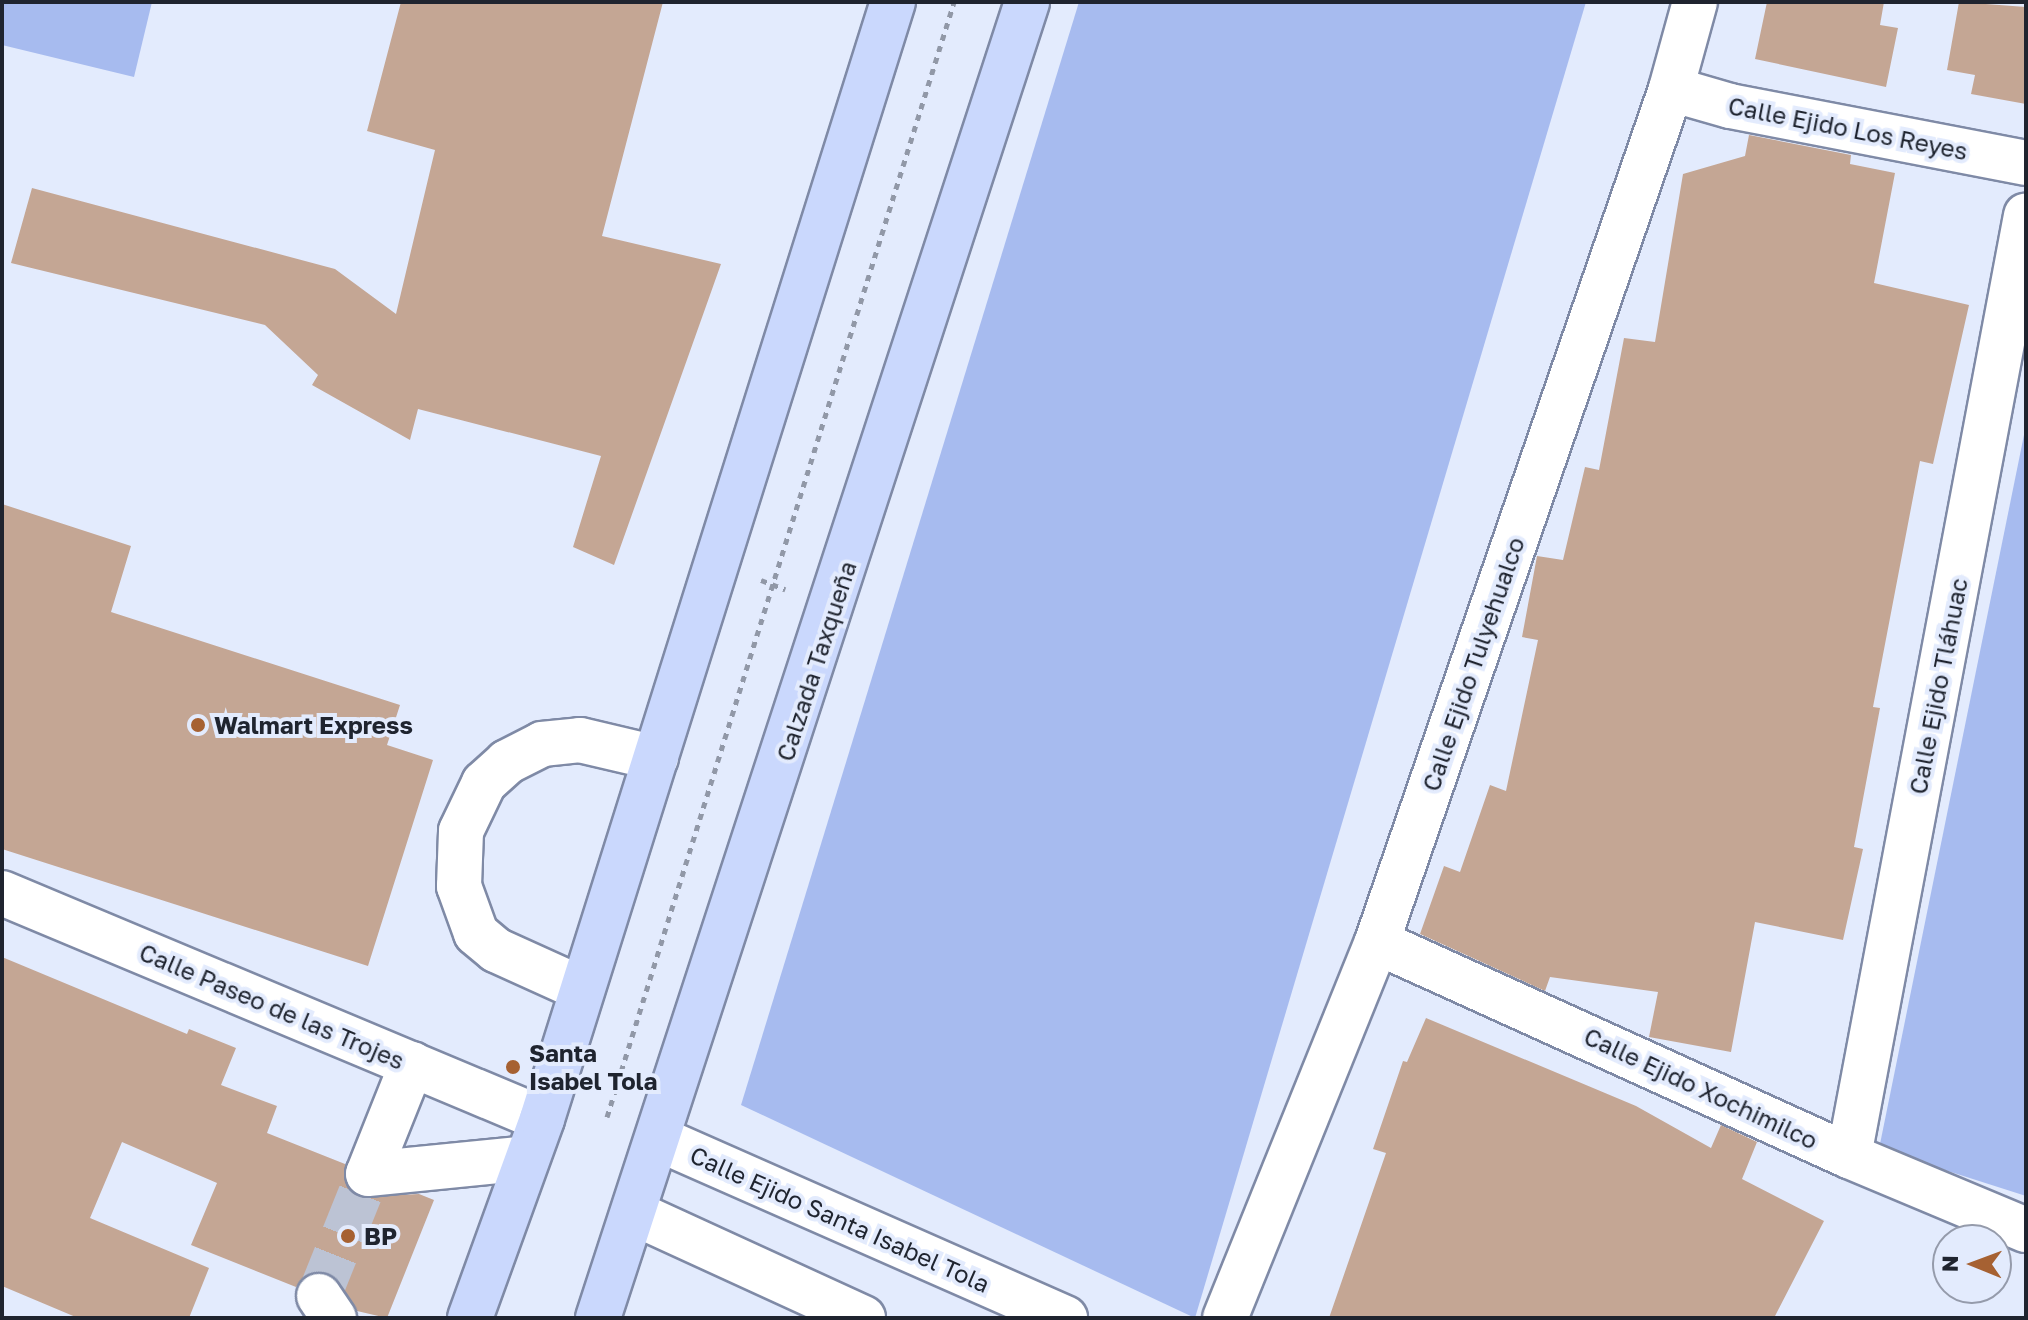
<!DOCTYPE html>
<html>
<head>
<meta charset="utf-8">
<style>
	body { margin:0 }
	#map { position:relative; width:2028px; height:1320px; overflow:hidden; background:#e3ebfd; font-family:"Golos Text",sans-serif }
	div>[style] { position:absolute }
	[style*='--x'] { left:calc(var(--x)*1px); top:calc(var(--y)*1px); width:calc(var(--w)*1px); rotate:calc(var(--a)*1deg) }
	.green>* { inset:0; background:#a7bbef }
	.building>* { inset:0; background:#c4a694 }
	.minor-tunnel>* { height:44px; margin-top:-22px; transform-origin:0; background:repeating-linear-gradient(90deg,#bcc3d4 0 44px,transparent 0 66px) }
	.path>* { height:5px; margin-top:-2.5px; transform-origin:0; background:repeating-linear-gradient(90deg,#9198a7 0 6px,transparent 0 12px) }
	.roads { filter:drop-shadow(2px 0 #7f8aa6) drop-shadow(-2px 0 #7f8aa6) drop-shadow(0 2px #7f8aa6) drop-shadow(0 -2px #7f8aa6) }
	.minor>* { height:44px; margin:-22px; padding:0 22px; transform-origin:22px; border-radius:22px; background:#fff }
	.major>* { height:44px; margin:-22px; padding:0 22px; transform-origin:22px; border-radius:22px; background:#cad8fd }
	.dots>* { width:22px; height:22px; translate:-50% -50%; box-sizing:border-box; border:4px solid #e3ebfd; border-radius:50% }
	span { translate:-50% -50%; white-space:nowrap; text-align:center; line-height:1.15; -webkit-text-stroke:8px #e3ebfd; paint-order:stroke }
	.street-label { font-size:24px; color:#1f242f }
	.poi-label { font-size:24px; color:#1f242f; font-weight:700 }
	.left { translate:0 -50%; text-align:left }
	.frame { position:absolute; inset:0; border:4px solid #1f242f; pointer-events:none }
	.north { position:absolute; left:1932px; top:1224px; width:80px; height:80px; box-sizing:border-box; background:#e3ebfd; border:2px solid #959bab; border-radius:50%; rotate:271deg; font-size:22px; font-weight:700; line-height:32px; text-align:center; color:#1f242f }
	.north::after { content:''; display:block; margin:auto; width:28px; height:36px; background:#a66132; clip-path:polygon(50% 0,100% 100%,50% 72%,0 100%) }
</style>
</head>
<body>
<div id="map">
	<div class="green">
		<i style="clip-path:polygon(2px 2px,152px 2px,134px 77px,2px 45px)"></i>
		<i style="clip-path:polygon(1079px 2px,1586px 2px,1195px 1318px,741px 1105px)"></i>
		<i style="clip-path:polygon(2026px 425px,2026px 1196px,1879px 1149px)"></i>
	</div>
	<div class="building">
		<i style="clip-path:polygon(401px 2px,663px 2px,602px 236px,721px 264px,614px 565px,573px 547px,601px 456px,418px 409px,410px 440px,312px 385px,318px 375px,265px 325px,11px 263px,32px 188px,335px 269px,396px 314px,435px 150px,367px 131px)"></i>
		<i style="clip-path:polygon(1767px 2px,1884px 2px,1880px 25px,1898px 28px,1886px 87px,1755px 59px)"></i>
		<i style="clip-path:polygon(1959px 2px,2026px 7px,2026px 104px,1971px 94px,1975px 75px,1947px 70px)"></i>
		<i style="clip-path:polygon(1749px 135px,1851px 155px,1850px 164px,1895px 173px,1874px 283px,1969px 305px,1933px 464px,1920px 461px,1873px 707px,1880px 708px,1854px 847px,1863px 849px,1843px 940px,1755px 922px,1731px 1052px,1649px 1037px,1658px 992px,1550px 977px,1545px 991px,1420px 934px,1444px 866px,1460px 872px,1490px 785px,1506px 791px,1538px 640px,1522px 637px,1537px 556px,1563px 560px,1585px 467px,1599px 470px,1624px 338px,1655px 342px,1683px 174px,1745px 156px)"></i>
		<i style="clip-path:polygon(2px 504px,131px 546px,111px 612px,400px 705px,387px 745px,433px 760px,368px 966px,2px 849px)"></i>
		<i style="clip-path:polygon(2px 957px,187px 1034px,189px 1029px,236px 1048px,221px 1085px,277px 1106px,267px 1133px,345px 1164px,348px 1188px,359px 1197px,419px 1194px,434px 1200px,387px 1318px,357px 1311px,329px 1273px,306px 1275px,296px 1287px,191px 1245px,217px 1183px,122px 1142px,90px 1218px,209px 1268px,189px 1318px,78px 1318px,2px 1286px)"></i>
		<i style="clip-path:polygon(1426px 1018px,1636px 1106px,1711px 1148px,1721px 1125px,1757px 1142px,1742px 1179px,1824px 1221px,1774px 1318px,1329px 1318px,1386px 1153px,1373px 1149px,1403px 1061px,1407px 1062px)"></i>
	</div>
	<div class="minor-tunnel">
		<i style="--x:319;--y:1296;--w:131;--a:-68.1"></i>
	</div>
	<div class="path">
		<i style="--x:761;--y:580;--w:26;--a:21"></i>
		<i style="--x:607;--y:1117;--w:1168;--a:-72.71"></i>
	</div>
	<div class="roads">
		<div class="minor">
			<i style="--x:1671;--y:89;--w:61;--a:16.1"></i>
			<i style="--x:1730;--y:106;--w:301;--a:10.9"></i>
			<i style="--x:2;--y:893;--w:585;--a:22.71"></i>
			<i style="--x:1377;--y:942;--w:518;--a:24.39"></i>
			<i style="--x:1849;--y:1156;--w:192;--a:22.7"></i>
			<i style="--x:582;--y:989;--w:94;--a:-155.6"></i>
			<i style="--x:496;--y:950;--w:26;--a:-140"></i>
			<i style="--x:476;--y:933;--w:50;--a:-109.9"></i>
			<i style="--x:459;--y:886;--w:55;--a:-87.9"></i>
			<i style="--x:461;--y:831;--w:53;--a:-64.4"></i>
			<i style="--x:484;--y:783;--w:31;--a:-42"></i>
			<i style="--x:507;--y:762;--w:39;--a:-27"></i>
			<i style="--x:542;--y:744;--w:38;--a:-6"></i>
			<i style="--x:580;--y:740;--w:78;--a:13.3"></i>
			<i style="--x:412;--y:1064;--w:118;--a:111.8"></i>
			<i style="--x:368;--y:1174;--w:160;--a:-5.7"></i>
			<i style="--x:659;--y:1139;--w:444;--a:23.8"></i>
			<i style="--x:1849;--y:1156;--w:957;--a:-79.34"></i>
			<i style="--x:634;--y:1213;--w:252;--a:24.6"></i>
			<i style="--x:319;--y:1296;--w:27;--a:56"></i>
			<i style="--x:1225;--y:1318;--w:406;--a:-68"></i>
			<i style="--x:1377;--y:942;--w:902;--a:-70.98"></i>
			<i style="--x:1671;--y:89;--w:90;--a:-74.6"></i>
		</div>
		<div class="major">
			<i style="--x:470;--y:1318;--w:212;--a:-70.1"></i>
			<i style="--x:542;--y:1119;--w:1171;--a:-72.56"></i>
			<i style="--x:598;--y:1318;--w:1384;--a:-71.94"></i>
		</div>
	</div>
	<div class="dots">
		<i style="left:198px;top:725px;background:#a66132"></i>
		<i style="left:513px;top:1067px;background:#a66132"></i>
		<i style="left:348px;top:1236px;background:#a66132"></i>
	</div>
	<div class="street-label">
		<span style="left:1848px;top:128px;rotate:11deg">Calle Ejido Los Reyes</span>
		<span style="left:816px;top:661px;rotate:-72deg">Calzada Taxqueña</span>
		<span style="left:1473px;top:664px;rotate:-71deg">Calle Ejido Tulyehualco</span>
		<span style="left:1938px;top:686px;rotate:-79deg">Calle Ejido Tláhuac</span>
		<span style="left:272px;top:1006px;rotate:23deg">Calle Paseo de las Trojes</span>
		<span style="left:1701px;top:1088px;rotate:25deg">Calle Ejido Xochimilco</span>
		<span style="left:840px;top:1219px;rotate:24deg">Calle Ejido Santa Isabel Tola</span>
	</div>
	<div class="poi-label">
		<span class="left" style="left:214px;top:725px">Walmart Express</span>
		<span class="left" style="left:529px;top:1067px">Santa<br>Isabel Tola</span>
		<span class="left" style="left:364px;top:1236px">BP</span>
	</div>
	<div class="frame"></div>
	<div class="north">N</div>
</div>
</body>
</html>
